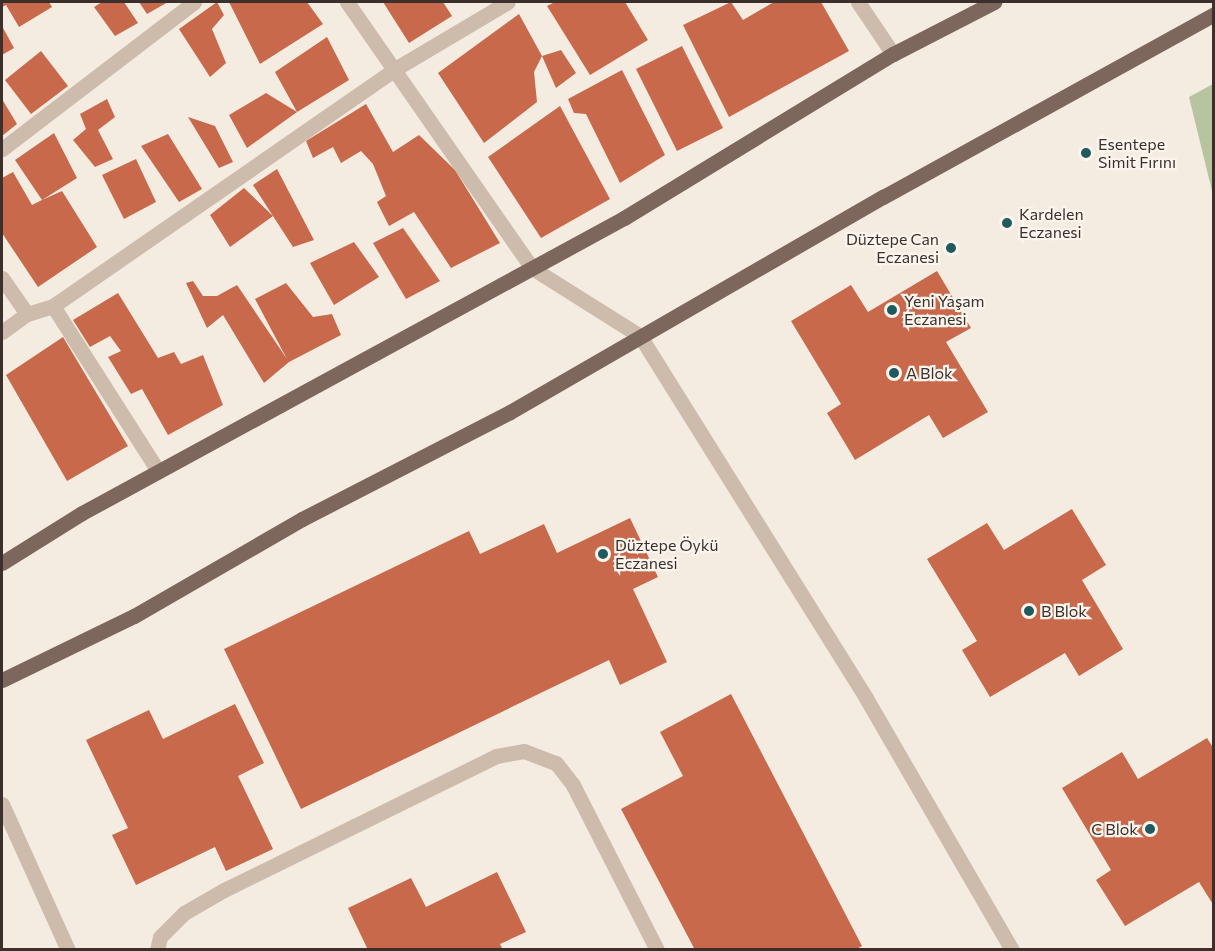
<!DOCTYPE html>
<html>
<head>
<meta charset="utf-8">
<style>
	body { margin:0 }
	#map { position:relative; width:1215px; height:951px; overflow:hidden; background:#f4ebe1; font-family:Commissioner,sans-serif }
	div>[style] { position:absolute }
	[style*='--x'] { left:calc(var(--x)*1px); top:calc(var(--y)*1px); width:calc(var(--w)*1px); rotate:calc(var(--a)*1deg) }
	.green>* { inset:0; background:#b8c4a0 }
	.building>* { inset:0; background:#c8694b }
	.service>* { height:15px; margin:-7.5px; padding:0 7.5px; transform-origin:7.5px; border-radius:7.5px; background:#cdbbac }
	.minor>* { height:15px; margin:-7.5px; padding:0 7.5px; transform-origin:7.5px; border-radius:7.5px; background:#cdbbac }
	.tertiary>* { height:15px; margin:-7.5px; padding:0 7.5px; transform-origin:7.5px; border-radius:7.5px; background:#cdbbac }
	.primary>* { height:15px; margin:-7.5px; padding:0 7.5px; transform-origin:7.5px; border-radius:7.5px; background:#7d675c }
	.dots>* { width:16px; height:16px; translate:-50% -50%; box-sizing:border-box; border:3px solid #fbf5ee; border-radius:50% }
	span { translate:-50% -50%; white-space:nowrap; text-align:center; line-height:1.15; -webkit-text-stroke:4.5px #fbf5ee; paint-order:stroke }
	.poi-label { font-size:16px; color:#3b302b }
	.left { translate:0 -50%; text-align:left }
	.right { translate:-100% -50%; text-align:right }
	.frame { position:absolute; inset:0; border:3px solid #3b302b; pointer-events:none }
</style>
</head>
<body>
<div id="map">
	<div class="green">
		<i style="clip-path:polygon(1213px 84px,1213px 195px,1189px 97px)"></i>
	</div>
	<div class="building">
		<i style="clip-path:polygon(2px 2px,49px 2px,52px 7px,19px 27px,6px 5px,2px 7px)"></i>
		<i style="clip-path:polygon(102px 2px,124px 2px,138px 23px,115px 36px,94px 7px)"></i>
		<i style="clip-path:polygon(139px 2px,168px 2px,147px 14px)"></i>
		<i style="clip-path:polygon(217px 2px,224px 15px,212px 29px,226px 63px,210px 77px,179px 29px)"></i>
		<i style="clip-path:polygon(229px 2px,307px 2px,323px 24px,260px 64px)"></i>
		<i style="clip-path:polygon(383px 2px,443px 2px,452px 16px,409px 43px)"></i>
		<i style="clip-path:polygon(555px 2px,625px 2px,648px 40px,590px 75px,547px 6px)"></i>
		<i style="clip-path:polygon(731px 2px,743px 20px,774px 2px,821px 2px,849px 51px,729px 117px,683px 25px)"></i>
		<i style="clip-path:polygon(519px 14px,542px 56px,561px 50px,576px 73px,556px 88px,542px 56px,534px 72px,537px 102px,484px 143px,438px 73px)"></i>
		<i style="clip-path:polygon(2px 26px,14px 48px,2px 55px)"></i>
		<i style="clip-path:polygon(327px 37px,349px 80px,297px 112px,275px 72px)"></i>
		<i style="clip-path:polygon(682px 46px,723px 128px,677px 151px,636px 69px)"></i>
		<i style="clip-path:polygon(41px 51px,68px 86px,31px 114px,5px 80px)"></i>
		<i style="clip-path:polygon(622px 70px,665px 155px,620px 183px,586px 114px,574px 113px,568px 99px)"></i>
		<i style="clip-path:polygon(266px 93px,297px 112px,247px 148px,229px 115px)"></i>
		<i style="clip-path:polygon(2px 99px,17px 124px,2px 136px)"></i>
		<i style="clip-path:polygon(107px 99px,115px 117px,98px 130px,113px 159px,95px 167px,73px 140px,86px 129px,80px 114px)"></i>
		<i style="clip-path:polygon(366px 104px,393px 152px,419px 135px,455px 170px,500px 243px,451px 268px,414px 212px,389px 226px,377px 202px,386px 196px,373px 164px,361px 151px,341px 163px,333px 147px,313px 158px,306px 141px)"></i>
		<i style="clip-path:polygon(560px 106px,610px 199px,541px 238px,488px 157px)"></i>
		<i style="clip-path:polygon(188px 117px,215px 126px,233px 162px,219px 168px)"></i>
		<i style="clip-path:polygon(54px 133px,77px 178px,42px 200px,62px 191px,97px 247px,38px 287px,2px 233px,2px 178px,13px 172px,32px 205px,42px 200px,15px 160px)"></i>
		<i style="clip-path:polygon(168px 134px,202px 189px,179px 202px,141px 146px)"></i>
		<i style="clip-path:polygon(136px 159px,156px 202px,124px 219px,102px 175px)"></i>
		<i style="clip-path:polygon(277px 169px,314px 240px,293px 247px,273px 216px,230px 247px,210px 215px,244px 188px,273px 216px,253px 185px)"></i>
		<i style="clip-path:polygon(403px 228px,440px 281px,406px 299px,373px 243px)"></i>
		<i style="clip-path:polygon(354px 242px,379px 277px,334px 305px,310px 263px)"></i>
		<i style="clip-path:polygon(937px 271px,971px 328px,946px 342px,988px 412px,943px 438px,929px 415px,855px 460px,827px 413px,841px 404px,791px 321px,851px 285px,868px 312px)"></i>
		<i style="clip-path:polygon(193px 281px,203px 296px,217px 296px,237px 285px,287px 359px,255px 299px,286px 283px,313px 317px,332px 314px,341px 335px,289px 362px,264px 383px,223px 315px,207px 328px,186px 283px)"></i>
		<i style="clip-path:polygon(118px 293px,158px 358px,174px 352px,181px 364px,203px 355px,223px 405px,168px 435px,142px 389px,131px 394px,108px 357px,121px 351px,110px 336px,90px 347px,73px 320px)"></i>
		<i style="clip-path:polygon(63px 337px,128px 446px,67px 481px,6px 375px)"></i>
		<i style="clip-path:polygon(1072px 509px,1106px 565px,1082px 580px,1123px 649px,1079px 676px,1065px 653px,990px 697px,962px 650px,977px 641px,927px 559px,987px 523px,1004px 550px)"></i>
		<i style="clip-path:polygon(630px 518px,658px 577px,633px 589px,667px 662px,620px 685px,609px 660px,301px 809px,224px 649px,469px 531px,480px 554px,544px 524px,557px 553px)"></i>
		<i style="clip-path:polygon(731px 694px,862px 946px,855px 950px,695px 950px,621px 809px,683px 776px,660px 732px)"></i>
		<i style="clip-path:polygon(235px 704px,264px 763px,238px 776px,273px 849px,226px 871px,215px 847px,136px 885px,112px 835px,128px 828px,86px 740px,149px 710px,163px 739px)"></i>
		<i style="clip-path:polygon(1207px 738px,1214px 749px,1214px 906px,1199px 882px,1125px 926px,1096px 880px,1111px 870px,1062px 788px,1122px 752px,1138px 779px)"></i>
		<i style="clip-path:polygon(497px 872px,526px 932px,500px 944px,503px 950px,368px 950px,348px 908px,411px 878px,426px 907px)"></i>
	</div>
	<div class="service">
		<i style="--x:157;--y:950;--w:13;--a:-77"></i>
		<i style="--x:160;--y:937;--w:34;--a:-45"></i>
		<i style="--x:184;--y:913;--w:46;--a:-29.9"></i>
		<i style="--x:224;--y:890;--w:303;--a:-26.2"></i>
		<i style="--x:496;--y:756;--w:28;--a:-10"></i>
		<i style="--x:524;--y:751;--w:34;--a:21"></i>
		<i style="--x:556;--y:763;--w:28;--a:52"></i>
		<i style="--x:573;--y:785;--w:185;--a:63"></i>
	</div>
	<div class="minor">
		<i style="--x:347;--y:2;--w:324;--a:55.2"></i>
		<i style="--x:858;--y:2;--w:63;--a:56.1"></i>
		<i style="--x:2;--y:149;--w:242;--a:-37.4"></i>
		<i style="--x:2;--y:278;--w:44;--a:55.2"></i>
		<i style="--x:53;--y:306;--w:196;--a:57.5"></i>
		<i style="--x:2;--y:332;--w:31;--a:-36"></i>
		<i style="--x:27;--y:314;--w:27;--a:-17"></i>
		<i style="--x:53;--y:306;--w:416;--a:-34.7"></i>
		<i style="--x:395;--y:69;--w:131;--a:-30.7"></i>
		<i style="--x:2;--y:804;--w:160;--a:65.7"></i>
	</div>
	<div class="tertiary">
		<i style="--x:532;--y:268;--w:128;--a:32.2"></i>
		<i style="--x:640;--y:336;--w:427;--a:58"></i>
		<i style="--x:866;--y:698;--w:291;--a:59.9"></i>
	</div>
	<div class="primary">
		<i style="--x:2;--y:563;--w:94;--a:-32"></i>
		<i style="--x:82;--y:513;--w:617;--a:-28.56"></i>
		<i style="--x:624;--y:218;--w:315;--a:-31.4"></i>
		<i style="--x:893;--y:54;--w:114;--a:-27.2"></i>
		<i style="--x:2;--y:680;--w:147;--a:-25.9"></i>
		<i style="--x:134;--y:616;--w:194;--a:-30"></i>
		<i style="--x:302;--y:519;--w:234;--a:-27.2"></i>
		<i style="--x:510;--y:412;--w:431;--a:-30"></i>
		<i style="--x:883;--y:197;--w:378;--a:-28.9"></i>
	</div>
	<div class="dots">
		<i style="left:1086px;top:153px;background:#1f5a5e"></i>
		<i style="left:1007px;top:223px;background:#1f5a5e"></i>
		<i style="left:951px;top:248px;background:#1f5a5e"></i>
		<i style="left:892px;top:310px;background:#1f5a5e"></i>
		<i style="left:894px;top:373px;background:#1f5a5e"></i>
		<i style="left:603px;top:554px;background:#1f5a5e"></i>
		<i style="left:1029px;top:611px;background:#1f5a5e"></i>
		<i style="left:1150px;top:829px;background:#1f5a5e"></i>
	</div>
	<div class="poi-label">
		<span class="left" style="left:1098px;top:153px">Esentepe<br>Simit Fırını</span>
		<span class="left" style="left:1019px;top:223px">Kardelen<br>Eczanesi</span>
		<span class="right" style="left:939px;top:248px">Düztepe Can<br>Eczanesi</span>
		<span class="left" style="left:904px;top:310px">Yeni Yaşam<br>Eczanesi</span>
		<span class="left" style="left:906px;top:373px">A Blok</span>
		<span class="left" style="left:615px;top:554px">Düztepe Öykü<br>Eczanesi</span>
		<span class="left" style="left:1041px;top:611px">B Blok</span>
		<span class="right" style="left:1138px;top:829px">C Blok</span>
	</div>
	<div class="frame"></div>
</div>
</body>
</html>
